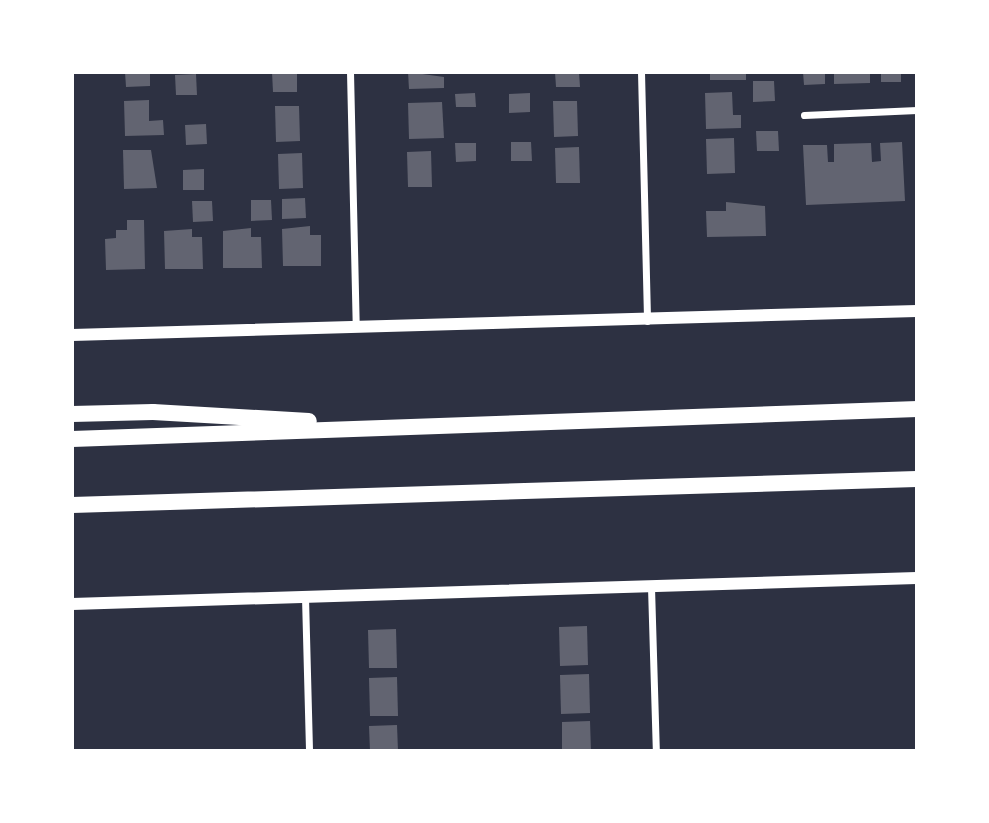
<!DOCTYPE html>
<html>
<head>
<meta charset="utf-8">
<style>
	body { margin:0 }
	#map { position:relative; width:989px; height:823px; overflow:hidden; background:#2d3142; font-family:Quicksand,sans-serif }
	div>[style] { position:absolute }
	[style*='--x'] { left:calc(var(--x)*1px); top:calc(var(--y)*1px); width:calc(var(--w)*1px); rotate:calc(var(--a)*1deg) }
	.building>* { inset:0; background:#626471 }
	.minor>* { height:7px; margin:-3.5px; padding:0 3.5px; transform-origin:3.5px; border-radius:3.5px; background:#fff }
	.secondary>* { height:12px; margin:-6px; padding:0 6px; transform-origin:6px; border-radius:6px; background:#fff }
	.motorway>* { height:16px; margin:-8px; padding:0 8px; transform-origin:8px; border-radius:8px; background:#fff }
	span { translate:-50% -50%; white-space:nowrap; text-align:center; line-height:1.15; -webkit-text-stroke:6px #fff; paint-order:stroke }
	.frame { position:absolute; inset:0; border:74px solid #fff; pointer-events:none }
</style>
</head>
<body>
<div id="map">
	<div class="building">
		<i style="clip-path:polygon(125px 72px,150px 72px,150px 86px,126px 87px)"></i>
		<i style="clip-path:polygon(272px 72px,297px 72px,297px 92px,273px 92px)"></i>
		<i style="clip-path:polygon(408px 72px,444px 77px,444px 88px,409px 89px)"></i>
		<i style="clip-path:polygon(555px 72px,579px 72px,580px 87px,556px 87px)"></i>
		<i style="clip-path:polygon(710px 72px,746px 72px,746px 80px,710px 80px)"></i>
		<i style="clip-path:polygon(803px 72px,825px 72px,825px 84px,804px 85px)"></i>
		<i style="clip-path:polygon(834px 72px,870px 72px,870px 83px,834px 84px)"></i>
		<i style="clip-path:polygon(881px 72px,901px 72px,901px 82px,881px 82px)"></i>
		<i style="clip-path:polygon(196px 74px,197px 95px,176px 95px,175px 75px)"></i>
		<i style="clip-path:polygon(753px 81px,774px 81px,775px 101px,753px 102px)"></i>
		<i style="clip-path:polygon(732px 92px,733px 115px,741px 115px,741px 128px,706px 129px,705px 93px)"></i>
		<i style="clip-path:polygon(475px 93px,476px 107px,456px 107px,455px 94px)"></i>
		<i style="clip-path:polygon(530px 93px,530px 112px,509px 113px,509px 94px)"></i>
		<i style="clip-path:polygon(149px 100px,149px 121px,163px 120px,164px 135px,125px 136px,124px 101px)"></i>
		<i style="clip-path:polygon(553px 101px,577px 101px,578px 136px,554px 137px)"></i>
		<i style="clip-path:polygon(442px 102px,444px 138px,409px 139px,408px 103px)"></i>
		<i style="clip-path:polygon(275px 106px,299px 106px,300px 141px,276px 142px)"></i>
		<i style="clip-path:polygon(206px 124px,207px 144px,186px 145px,185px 125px)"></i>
		<i style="clip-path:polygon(756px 131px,778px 131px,779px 151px,757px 151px)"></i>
		<i style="clip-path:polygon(734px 138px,735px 173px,707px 174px,706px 139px)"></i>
		<i style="clip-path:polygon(511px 142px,531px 142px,532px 161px,511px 161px)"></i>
		<i style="clip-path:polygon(902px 142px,905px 201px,806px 205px,803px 145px,827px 145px,828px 162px,834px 162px,834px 144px,871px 143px,872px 162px,881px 161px,880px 143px)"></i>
		<i style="clip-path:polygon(455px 143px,476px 143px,476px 161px,456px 162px)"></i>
		<i style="clip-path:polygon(579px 147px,580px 183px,556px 183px,555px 148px)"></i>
		<i style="clip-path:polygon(123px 150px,151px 150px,157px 188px,124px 189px)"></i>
		<i style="clip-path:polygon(431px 151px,432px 187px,408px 187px,407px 152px)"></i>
		<i style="clip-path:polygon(302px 153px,303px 188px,279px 189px,278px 154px)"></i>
		<i style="clip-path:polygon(204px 169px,204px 190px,183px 190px,183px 170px)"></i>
		<i style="clip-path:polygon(305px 198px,306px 218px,282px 219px,282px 199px)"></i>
		<i style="clip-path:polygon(251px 200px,271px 200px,272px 220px,251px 221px)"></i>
		<i style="clip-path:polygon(192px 201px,212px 201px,213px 221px,193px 222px)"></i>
		<i style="clip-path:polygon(726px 202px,765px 206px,766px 236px,707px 237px,706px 211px,726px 211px)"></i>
		<i style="clip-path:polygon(127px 220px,144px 220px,145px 269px,106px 270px,105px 239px,116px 238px,116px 230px,127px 230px)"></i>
		<i style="clip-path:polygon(310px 226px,310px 235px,321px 235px,321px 266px,283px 266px,282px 229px)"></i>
		<i style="clip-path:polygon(251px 228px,251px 237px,261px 237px,262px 268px,223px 268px,223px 231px)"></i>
		<i style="clip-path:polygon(192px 229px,192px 237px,202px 237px,203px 269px,165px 269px,164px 231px)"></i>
		<i style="clip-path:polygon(587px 626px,588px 665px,560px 666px,559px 627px)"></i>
		<i style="clip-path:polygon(396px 629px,397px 668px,369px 668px,368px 630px)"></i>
		<i style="clip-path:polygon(589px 674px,590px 713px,561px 714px,560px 675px)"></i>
		<i style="clip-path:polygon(397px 677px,398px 716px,370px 716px,369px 678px)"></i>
		<i style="clip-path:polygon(590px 721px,591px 751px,562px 751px,562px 722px)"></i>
		<i style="clip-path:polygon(397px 725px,398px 751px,370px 751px,369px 726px)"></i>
	</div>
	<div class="minor">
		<i style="--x:350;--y:72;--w:255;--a:88.7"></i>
		<i style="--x:641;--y:72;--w:249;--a:88.6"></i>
		<i style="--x:804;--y:115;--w:113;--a:-2.5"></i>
		<i style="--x:651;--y:587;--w:164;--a:88.3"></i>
		<i style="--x:305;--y:597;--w:154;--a:88.5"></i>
	</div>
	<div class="secondary">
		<i style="--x:72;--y:335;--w:845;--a:-1.63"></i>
		<i style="--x:72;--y:604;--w:845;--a:-1.76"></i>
	</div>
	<div class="motorway">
		<i style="--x:72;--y:414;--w:81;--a:-1.4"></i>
		<i style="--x:153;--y:412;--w:156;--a:3.3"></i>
		<i style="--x:72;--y:439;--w:846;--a:-2.03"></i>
		<i style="--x:72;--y:505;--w:845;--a:-1.76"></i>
	</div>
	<div class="frame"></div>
</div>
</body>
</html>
